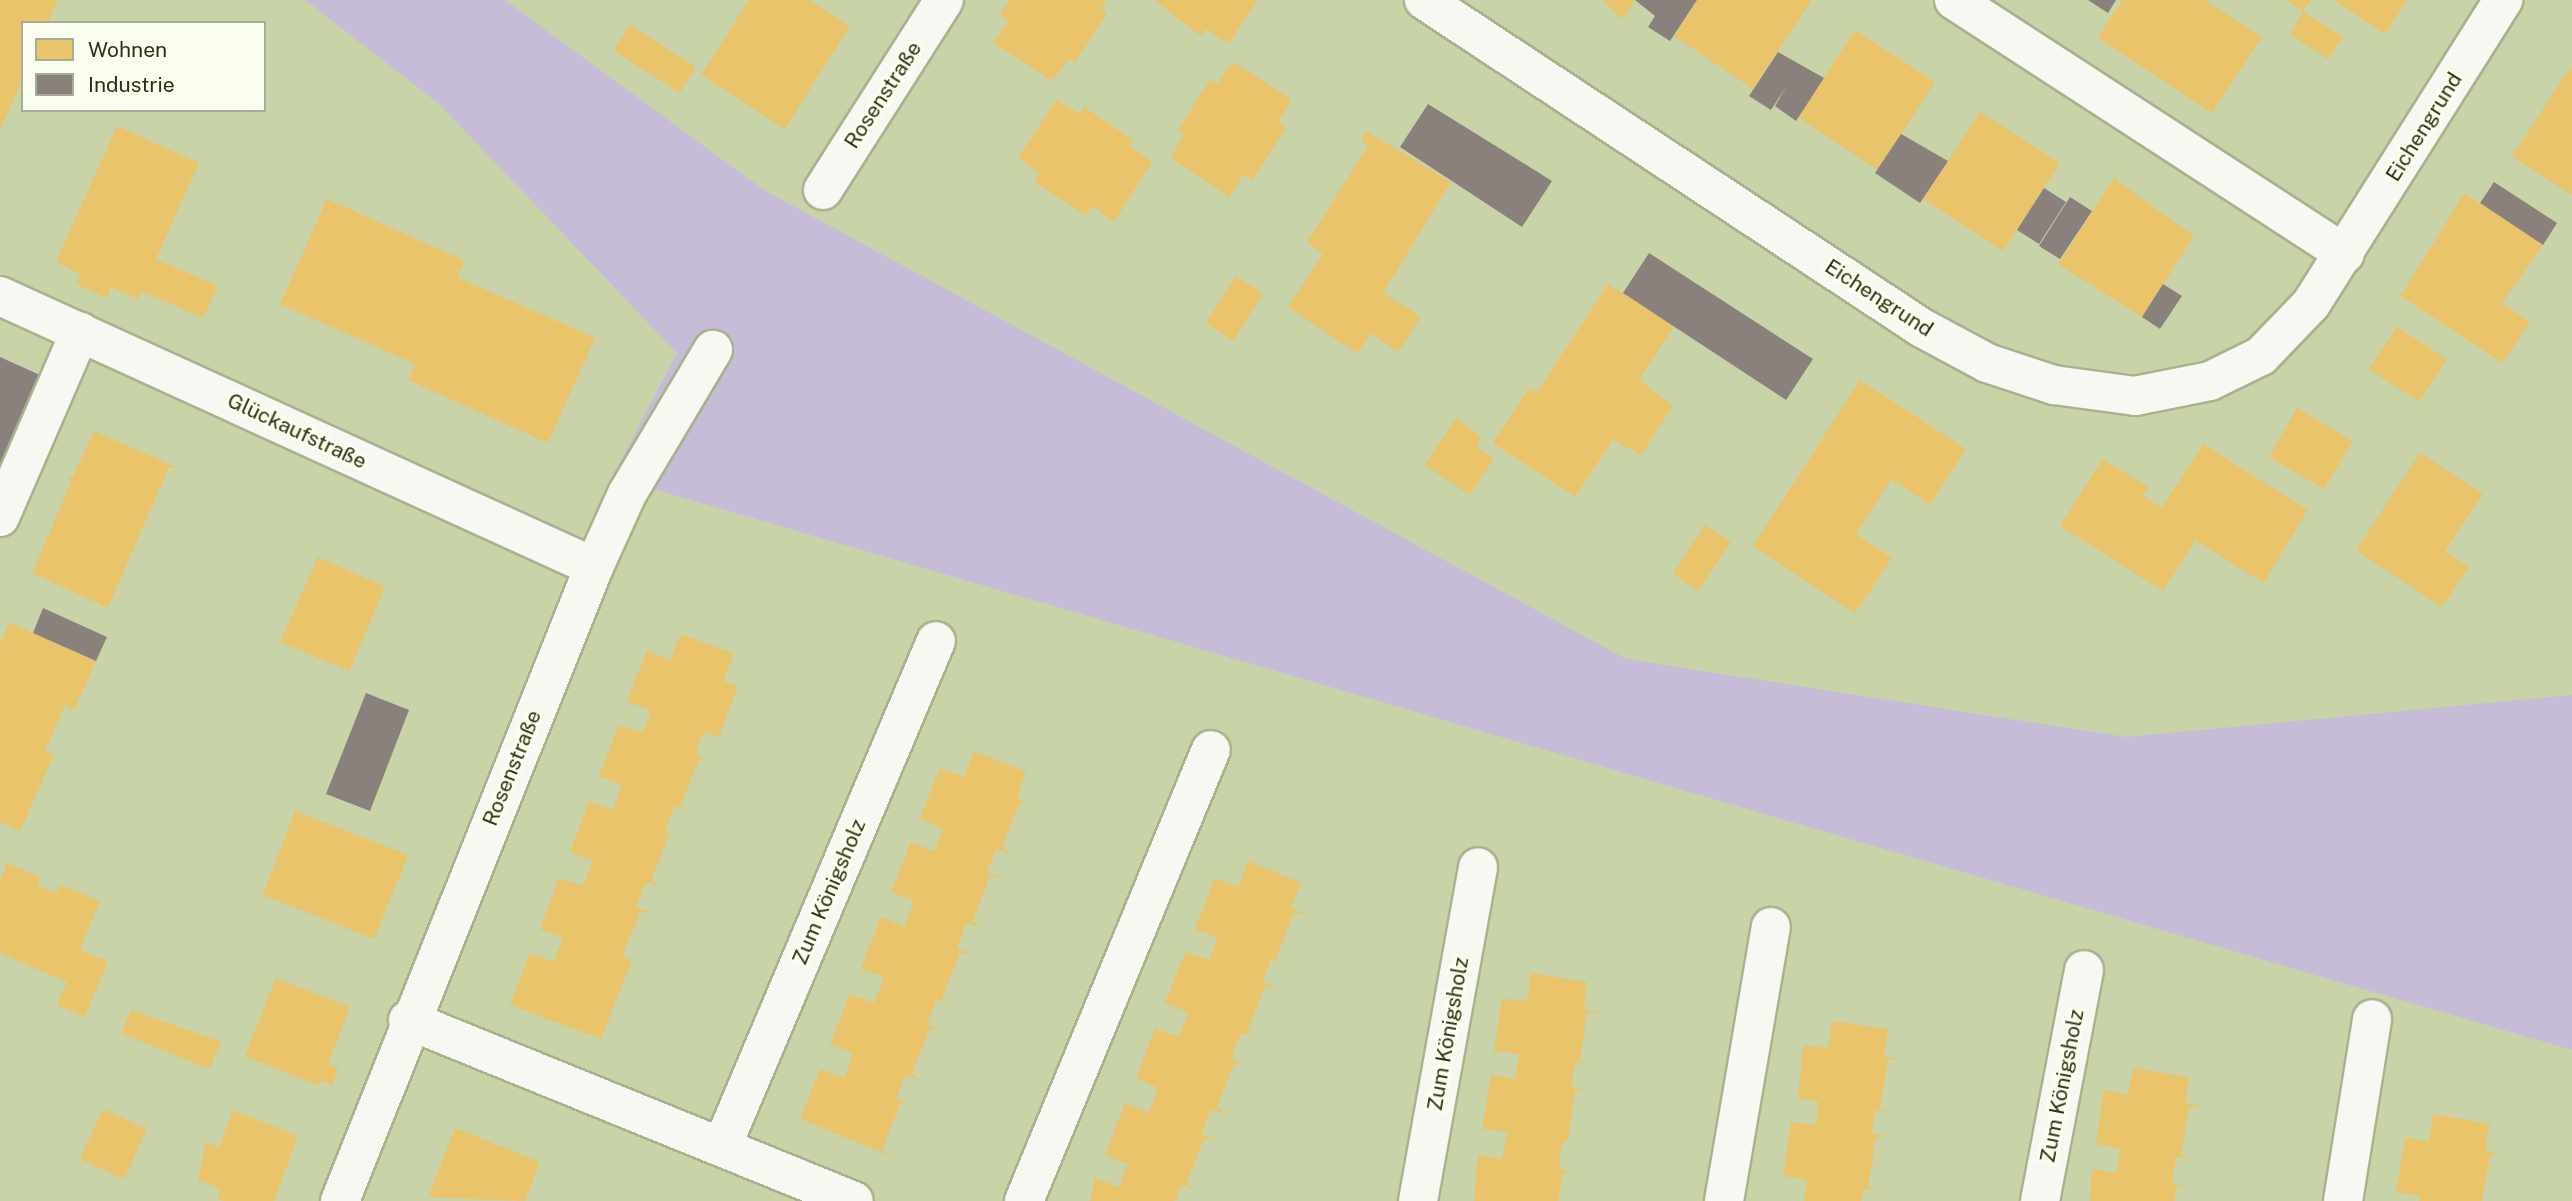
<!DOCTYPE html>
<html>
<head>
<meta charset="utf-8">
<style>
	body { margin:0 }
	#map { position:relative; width:2572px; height:1201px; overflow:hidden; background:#c9d3a8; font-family:"Public Sans",sans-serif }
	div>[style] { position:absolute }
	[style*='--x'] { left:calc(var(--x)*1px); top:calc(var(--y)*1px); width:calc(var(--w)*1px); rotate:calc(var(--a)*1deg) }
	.green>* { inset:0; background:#c7bcd7 }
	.homes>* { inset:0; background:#e9c46a }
	.industry>* { inset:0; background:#8a817c }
	.roads { filter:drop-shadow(2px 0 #aab18f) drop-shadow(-2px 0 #aab18f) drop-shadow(0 2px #aab18f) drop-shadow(0 -2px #aab18f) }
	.minor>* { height:38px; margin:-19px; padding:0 19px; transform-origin:19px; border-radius:19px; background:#f7f8f2 }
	span { translate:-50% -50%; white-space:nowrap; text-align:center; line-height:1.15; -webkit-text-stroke:7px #fafeef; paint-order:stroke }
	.street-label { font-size:21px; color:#2b3111 }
	.legend { position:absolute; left:21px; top:21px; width:245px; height:91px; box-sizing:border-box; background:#fafeef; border:2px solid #a7ac96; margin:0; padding:9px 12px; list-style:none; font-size:21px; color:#2b3111 }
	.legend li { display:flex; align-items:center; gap:14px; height:35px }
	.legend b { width:35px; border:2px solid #a7ac96 }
</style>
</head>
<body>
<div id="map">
	<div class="green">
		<i style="clip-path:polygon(305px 0,505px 0,764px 190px,1626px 659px,2126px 737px,2572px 695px,2572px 1050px,612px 477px,677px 353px,438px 103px)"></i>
	</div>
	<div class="homes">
		<i style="clip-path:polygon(0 0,58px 0,48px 23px,23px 23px,23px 79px,0 130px)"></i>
		<i style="clip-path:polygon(749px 0,809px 0,850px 26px,785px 129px,701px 75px)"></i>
		<i style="clip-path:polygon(1010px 0,1106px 0,1101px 9px,1107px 13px,1075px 63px,1069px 59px,1052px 81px,993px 43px,1008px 21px,1000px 14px)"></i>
		<i style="clip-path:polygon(1154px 0,1258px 0,1229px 43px,1205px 29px,1201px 36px)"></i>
		<i style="clip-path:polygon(1602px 0,1635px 0,1622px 19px)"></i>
		<i style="clip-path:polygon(1697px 0,1809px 0,1811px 1px,1753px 89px,1674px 36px)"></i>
		<i style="clip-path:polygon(2122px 0,2204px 0,2262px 37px,2212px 113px,2098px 38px)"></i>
		<i style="clip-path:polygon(2286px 0,2311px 0,2303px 11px,2343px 37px,2328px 59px,2290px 34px,2303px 11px)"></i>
		<i style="clip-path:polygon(2333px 0,2407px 0,2385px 34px)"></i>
		<i style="clip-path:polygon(630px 25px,696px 67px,680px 93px,614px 51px)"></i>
		<i style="clip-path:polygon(1855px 30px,1935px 82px,1878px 170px,1798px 117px)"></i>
		<i style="clip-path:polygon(1233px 62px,1292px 100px,1278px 123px,1286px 128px,1252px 180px,1244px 174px,1229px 197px,1171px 158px,1184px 134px,1178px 130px,1210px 80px,1217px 84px)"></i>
		<i style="clip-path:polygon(2572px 65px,2572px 195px,2512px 156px)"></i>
		<i style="clip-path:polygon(1056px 100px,1080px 114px,1084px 107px,1133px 140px,1129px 146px,1152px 162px,1114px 222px,1092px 206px,1086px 215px,1034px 182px,1040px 173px,1018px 158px)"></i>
		<i style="clip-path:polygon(1980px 112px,2060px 163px,2003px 251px,1923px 199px)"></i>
		<i style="clip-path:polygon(117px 126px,199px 163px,156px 259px,218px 286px,203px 318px,141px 291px,138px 299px,111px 287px,107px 298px,76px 284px,81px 274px,56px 262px)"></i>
		<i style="clip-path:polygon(1366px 131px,1451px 182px,1383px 293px,1421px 317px,1398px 352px,1371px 333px,1357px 353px,1288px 307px,1323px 254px,1307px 242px,1368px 146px,1361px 140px)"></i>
		<i style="clip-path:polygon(2117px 173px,2116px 180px,2194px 236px,2142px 317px,2058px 264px)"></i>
		<i style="clip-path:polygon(2464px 193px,2543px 245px,2502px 303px,2530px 322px,2502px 363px,2396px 293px,2402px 294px)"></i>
		<i style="clip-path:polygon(327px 199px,465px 261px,457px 277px,595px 338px,548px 443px,408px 380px,415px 364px,280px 304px)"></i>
		<i style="clip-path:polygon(1236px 276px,1263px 293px,1233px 341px,1206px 323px)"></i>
		<i style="clip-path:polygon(1608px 284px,1674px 326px,1639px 380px,1673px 406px,1641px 455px,1613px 440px,1575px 497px,1493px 443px,1529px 388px,1537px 392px)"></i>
		<i style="clip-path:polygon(2397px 327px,2447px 359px,2419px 402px,2369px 369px)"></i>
		<i style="clip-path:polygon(1860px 380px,1966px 449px,1930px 505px,1891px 479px,1856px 534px,1892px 558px,1855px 613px,1753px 546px)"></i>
		<i style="clip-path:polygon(2297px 408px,2353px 441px,2324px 489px,2269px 457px)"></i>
		<i style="clip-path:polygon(1456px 418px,1482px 437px,1476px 446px,1494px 459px,1470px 495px,1425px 465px)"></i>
		<i style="clip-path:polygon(94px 431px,178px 468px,169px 467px,108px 608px,32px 573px,72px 480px,67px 478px,73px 477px)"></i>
		<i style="clip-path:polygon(2203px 444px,2308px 510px,2263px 583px,2196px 540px,2163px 591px,2060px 526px,2103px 459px,2148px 487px,2143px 495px,2162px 508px)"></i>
		<i style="clip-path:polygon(2420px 453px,2483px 494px,2445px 551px,2469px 567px,2442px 607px,2356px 550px)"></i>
		<i style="clip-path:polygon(1705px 525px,1731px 542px,1698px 591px,1673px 574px)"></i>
		<i style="clip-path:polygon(318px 557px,385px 587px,349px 671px,280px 642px)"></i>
		<i style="clip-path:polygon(9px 622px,96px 661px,74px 710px,65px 705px,45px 751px,54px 755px,20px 831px,0 822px,0 644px)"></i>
		<i style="clip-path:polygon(681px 634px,734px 654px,723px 681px,738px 686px,719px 737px,704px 731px,695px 754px,710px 760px,699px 759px,681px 804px,690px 811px,675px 805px,665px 831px,679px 840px,669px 835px,651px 881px,661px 888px,646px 882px,636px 907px,651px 913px,640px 912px,622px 957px,632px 961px,601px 1039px,510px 1005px,530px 953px,553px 962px,563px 938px,540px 929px,559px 878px,583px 886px,593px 861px,570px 852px,589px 801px,613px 810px,622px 785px,599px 776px,619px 725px,642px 733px,651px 711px,627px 701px,647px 651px,670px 660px)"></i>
		<i style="clip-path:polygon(974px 751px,1026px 772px,1017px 798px,1031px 804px,1020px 802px,1002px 847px,1011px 855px,996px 849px,987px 872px,1002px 878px,990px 876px,973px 921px,982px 928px,966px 923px,957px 948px,971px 954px,960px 953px,942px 998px,951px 1005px,937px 999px,927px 1024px,941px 1030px,930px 1028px,912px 1073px,921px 1081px,906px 1075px,896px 1099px,911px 1105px,900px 1104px,882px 1149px,891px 1156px,800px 1119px,820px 1069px,844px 1078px,853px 1053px,830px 1044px,850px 994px,874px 1003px,884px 977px,861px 968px,881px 917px,904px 927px,914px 901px,891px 892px,911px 842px,934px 851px,943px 829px,920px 818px,940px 768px,964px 777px)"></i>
		<i style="clip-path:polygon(295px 811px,408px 855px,374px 939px,263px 895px)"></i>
		<i style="clip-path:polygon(1248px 861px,1301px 883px,1291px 908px,1306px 914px,1294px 913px,1276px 958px,1286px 964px,1271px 959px,1262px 982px,1276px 988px,1265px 987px,1247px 1032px,1256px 1038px,1241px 1033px,1231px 1058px,1246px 1064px,1235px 1062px,1217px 1107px,1226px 1115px,1211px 1109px,1201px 1134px,1216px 1140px,1204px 1139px,1186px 1184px,1196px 1190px,1181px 1185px,1175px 1201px,1090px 1201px,1095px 1178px,1119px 1187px,1128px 1164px,1105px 1155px,1125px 1103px,1149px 1113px,1158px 1088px,1136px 1078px,1155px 1028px,1179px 1037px,1188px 1012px,1165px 1003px,1185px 952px,1209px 960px,1218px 938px,1195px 929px,1215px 878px,1238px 887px)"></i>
		<i style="clip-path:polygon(7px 863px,40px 877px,37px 885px,56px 893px,60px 885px,100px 901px,80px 950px,108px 961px,85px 1017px,57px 1005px,67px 982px,0 953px,0 881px)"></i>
		<i style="clip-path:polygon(1531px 973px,1587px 982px,1584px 1009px,1600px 1012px,1587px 1013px,1580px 1061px,1590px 1066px,1575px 1063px,1571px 1087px,1587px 1090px,1575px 1091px,1568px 1140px,1579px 1141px,1563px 1141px,1559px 1167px,1574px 1174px,1563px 1172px,1558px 1201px,1474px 1201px,1478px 1155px,1502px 1159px,1507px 1132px,1482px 1129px,1491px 1075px,1515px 1079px,1519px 1054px,1494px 1051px,1502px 999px,1527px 1000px)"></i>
		<i style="clip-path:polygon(276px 978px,350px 1007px,328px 1064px,338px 1068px,332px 1085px,321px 1081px,319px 1086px,245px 1056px)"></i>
		<i style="clip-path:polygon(131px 1010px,221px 1042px,209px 1069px,121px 1033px)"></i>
		<i style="clip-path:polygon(1832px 1021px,1888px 1029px,1884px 1056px,1899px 1059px,1888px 1060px,1880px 1108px,1889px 1112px,1875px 1110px,1872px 1134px,1887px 1136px,1876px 1138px,1868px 1186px,1879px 1191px,1863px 1189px,1861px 1201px,1804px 1201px,1807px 1180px,1783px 1176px,1791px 1122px,1816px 1125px,1819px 1102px,1798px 1098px,1803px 1045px,1828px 1048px)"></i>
		<i style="clip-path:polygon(2133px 1068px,2189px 1077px,2185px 1103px,2201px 1105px,2189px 1107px,2181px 1155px,2193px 1156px,2176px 1158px,2172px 1182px,2188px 1187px,2177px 1185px,2174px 1201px,2090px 1201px,2092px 1169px,2116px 1173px,2120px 1149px,2096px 1144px,2104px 1090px,2128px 1095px)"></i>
		<i style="clip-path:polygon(103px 1109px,147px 1129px,124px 1179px,80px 1159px)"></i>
		<i style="clip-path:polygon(233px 1110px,298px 1136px,274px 1201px,224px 1201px,217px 1198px,221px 1189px,198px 1180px,206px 1142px,219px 1147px)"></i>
		<i style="clip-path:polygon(2433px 1114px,2490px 1124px,2485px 1151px,2501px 1153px,2490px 1155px,2482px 1201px,2419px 1201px,2420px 1196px,2396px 1192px,2405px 1138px,2429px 1141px)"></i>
		<i style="clip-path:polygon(455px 1128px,540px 1162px,525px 1201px,428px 1197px)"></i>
	</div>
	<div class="industry">
		<i style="clip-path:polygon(1635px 0,1697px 0,1670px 41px,1648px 27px,1655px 16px)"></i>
		<i style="clip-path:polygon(2088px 0,2116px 0,2108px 13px)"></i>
		<i style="clip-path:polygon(1778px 52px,1824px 78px,1796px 121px,1775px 106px,1787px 85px,1771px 110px,1749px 96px)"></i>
		<i style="clip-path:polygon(1428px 104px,1552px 181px,1522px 227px,1400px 147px)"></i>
		<i style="clip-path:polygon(1901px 134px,1948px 161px,1920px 203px,1875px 173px)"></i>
		<i style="clip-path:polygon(2494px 182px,2557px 223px,2543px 245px,2480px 203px)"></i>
		<i style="clip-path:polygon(2044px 188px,2066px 202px,2039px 244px,2017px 230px)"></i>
		<i style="clip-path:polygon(2070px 197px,2092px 211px,2060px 259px,2039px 246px)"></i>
		<i style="clip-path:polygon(1649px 253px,1813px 359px,1786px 400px,1623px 293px)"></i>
		<i style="clip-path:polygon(2163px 284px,2182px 296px,2160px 329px,2142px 317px)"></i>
		<i style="clip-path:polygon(0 357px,40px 375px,0 466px)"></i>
		<i style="clip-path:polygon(43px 608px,107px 637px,96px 661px,33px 633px)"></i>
		<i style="clip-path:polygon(366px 693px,409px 710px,370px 811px,326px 794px)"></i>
	</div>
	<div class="roads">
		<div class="minor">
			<i style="--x:1424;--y:0;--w:596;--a:33.37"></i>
			<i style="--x:1922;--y:328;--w:74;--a:28.3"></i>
			<i style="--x:1987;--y:363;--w:71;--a:18.2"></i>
			<i style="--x:2054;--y:385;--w:82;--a:7.7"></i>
			<i style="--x:2135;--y:396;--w:76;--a:-11.3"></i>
			<i style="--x:2210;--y:381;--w:57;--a:-26.1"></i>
			<i style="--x:2261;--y:356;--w:72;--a:-46.1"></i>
			<i style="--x:2311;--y:304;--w:360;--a:-57.7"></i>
			<i style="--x:1954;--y:0;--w:466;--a:33"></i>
			<i style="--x:823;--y:190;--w:225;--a:-57.5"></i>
			<i style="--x:0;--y:296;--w:653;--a:24.52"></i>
			<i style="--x:0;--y:517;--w:202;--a:-66.6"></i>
			<i style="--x:408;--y:1020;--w:481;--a:22.1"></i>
			<i style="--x:723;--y:1144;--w:546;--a:-67.05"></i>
			<i style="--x:340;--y:1201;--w:683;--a:-68.17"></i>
			<i style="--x:594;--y:567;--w:80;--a:-65.7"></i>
			<i style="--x:627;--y:494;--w:168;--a:-59.2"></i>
			<i style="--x:1024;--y:1201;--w:488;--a:-67.5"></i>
			<i style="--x:1418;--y:1201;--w:339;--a:-79.8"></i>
			<i style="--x:1724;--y:1201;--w:278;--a:-80.3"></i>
			<i style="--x:2040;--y:1201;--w:235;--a:-79.2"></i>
			<i style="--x:2343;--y:1201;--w:184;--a:-80.9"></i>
		</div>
	</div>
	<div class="street-label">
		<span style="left:883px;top:95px;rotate:-57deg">Rosenstraße</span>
		<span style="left:2424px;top:127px;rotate:-58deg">Eichengrund</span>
		<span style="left:1879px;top:298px;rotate:33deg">Eichengrund</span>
		<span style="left:297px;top:431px;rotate:25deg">Glückaufstraße</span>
		<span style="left:512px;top:768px;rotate:-68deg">Rosenstraße</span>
		<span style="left:829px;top:892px;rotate:-67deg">Zum Königsholz</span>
		<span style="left:1448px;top:1034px;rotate:-80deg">Zum Königsholz</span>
		<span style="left:2062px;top:1086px;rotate:-79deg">Zum Königsholz</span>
	</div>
	<ul class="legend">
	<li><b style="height:19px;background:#e9c46a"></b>Wohnen</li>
	<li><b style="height:19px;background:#8a817c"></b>Industrie</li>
	</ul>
</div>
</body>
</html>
